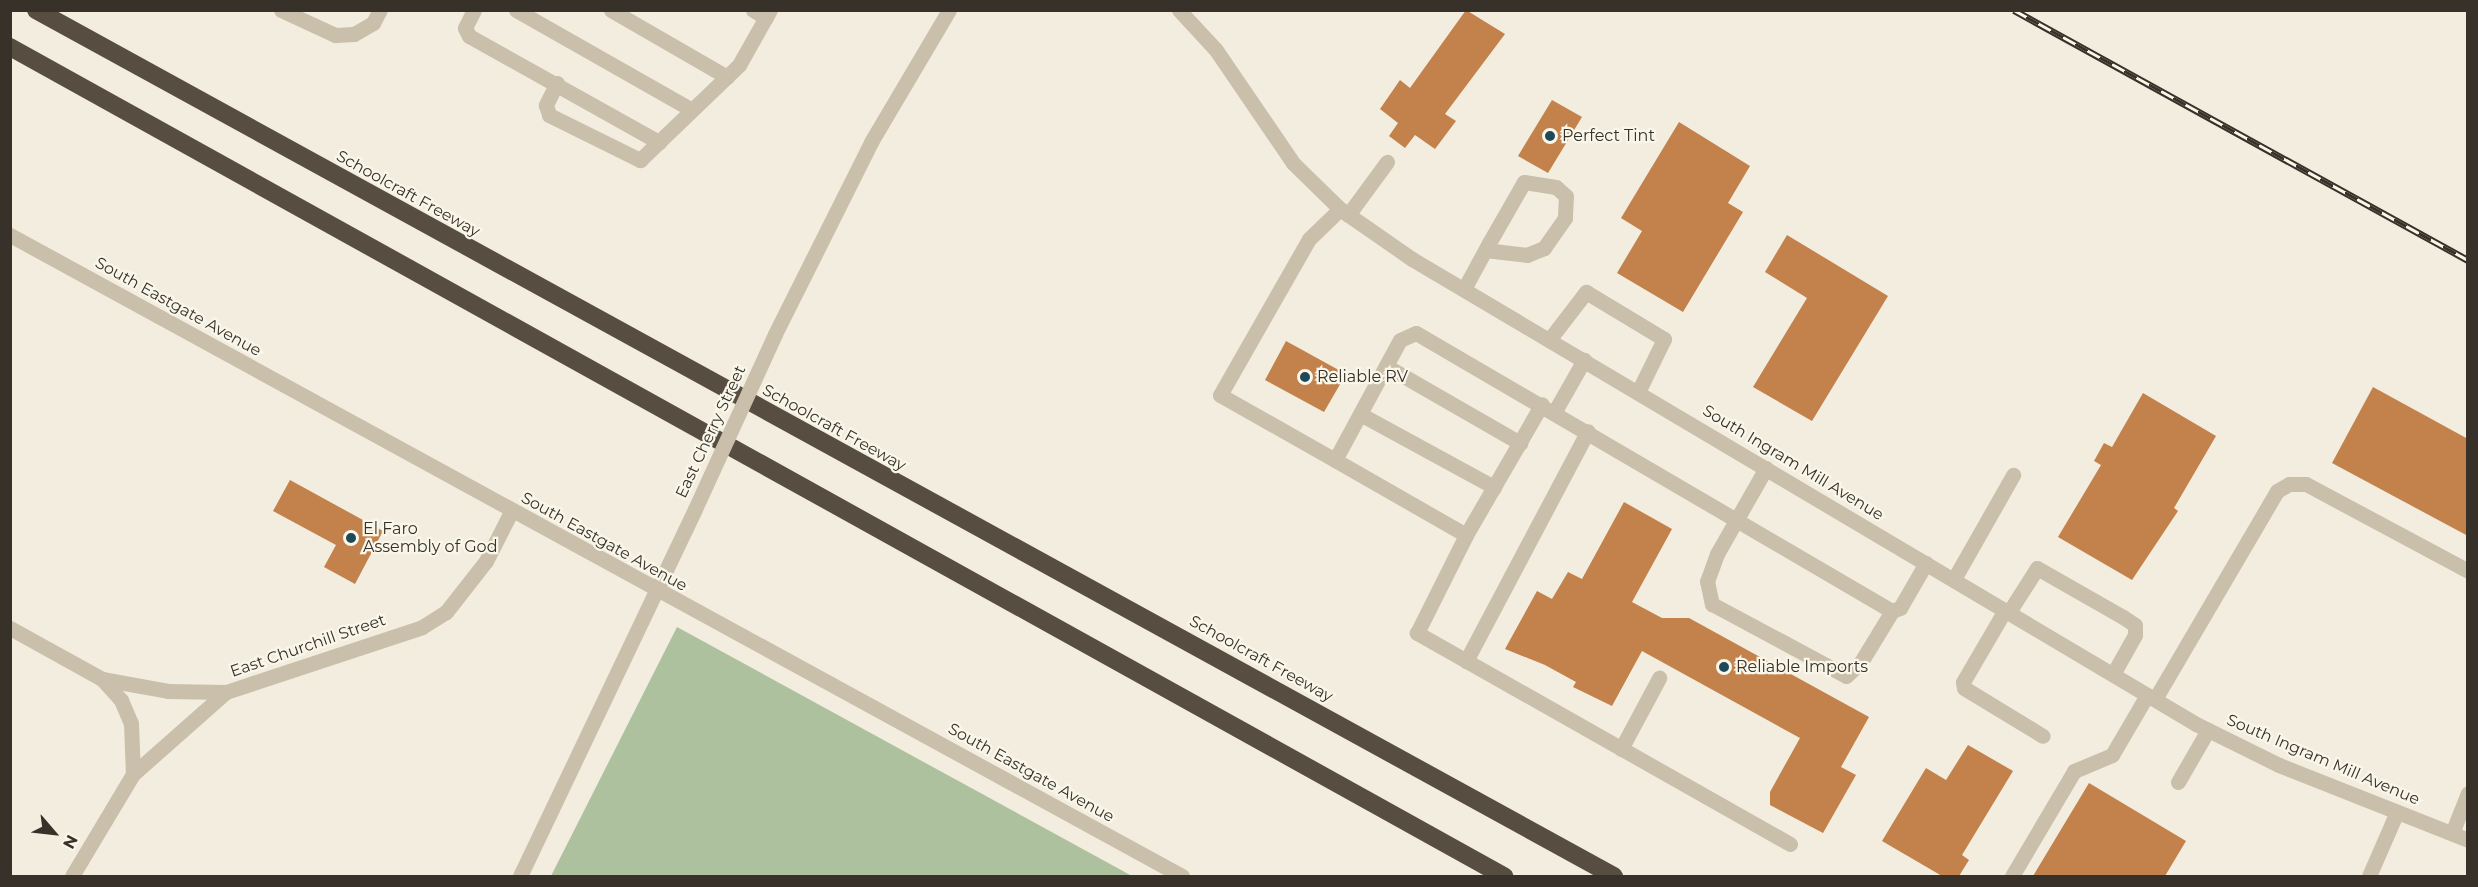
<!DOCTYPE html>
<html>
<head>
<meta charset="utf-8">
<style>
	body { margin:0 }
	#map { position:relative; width:2478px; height:887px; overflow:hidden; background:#f2edde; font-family:Montserrat,sans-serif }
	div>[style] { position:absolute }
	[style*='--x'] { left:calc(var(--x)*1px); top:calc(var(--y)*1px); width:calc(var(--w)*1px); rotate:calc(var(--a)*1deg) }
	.green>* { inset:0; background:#aec19e }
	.building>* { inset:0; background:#c3814b }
	.minor>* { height:15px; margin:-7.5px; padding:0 7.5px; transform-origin:7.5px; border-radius:7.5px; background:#cabfaa }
	.highway>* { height:18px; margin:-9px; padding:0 9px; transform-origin:9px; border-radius:9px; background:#584d41 }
	.rail>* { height:7px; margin-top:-3.5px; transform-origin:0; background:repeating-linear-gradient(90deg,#f9f6ea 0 14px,#383129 0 28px); box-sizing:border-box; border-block:2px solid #383129 }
	.minor-bridge>* { height:15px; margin:-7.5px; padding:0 7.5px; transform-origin:7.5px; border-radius:7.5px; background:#cabfaa }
	.dots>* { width:16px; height:16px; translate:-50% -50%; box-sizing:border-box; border:3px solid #f9f6ea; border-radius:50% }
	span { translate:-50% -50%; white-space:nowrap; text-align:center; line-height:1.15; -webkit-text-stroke:4.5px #f9f6ea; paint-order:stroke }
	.poi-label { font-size:16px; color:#383129 }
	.left { translate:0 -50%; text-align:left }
	.street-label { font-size:16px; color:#383129 }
	.frame { position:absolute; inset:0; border:12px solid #383129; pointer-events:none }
	.north { position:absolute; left:24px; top:803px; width:60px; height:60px; -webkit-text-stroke:4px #f9f6ea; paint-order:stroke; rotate:118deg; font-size:16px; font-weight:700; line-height:24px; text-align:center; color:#383129 }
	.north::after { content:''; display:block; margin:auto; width:21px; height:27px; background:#383129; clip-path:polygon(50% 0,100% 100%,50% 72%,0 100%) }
</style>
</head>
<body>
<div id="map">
	<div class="green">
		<i style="clip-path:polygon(677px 627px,1132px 876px,551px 876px)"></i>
	</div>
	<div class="building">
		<i style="clip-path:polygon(1466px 10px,1505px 34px,1445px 114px,1456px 121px,1435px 149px,1415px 135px,1405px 148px,1389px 136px,1398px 123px,1380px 109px,1400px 80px,1410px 88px)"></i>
		<i style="clip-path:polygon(1552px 100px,1582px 117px,1548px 173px,1518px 156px)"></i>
		<i style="clip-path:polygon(1679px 122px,1750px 166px,1728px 203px,1743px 212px,1683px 312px,1617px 273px,1642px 231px,1621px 218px)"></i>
		<i style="clip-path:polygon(1787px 235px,1888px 296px,1812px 421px,1753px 387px,1807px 298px,1765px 272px)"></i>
		<i style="clip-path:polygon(1286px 341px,1346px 374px,1324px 412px,1265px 380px)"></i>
		<i style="clip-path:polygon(2373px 387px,2468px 439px,2468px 536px,2332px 463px)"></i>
		<i style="clip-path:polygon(2143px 393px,2216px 436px,2174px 508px,2178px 511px,2132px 580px,2058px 537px,2101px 465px,2094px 461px,2104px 443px,2112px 447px)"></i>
		<i style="clip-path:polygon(290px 480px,383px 531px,355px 584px,324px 567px,336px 545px,273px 511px)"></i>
		<i style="clip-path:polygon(1624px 502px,1672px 529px,1632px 602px,1662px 618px,1689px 618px,1869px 717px,1841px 767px,1856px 775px,1823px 833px,1770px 805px,1770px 792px,1800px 738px,1642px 651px,1612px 706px,1573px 687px,1576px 682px,1545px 665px,1505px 649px,1537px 591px,1552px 599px,1568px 572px,1582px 579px)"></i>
		<i style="clip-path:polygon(1968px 745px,2013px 771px,1962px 855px,1969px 860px,1959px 876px,1942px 876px,1882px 841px,1926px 768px,1946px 780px)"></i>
		<i style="clip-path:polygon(2089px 783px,2186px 841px,2165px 876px,2033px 876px)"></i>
	</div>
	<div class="minor">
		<i style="--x:281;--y:10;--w:60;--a:24.8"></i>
		<i style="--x:335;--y:35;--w:19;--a:-3"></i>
		<i style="--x:354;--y:34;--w:22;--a:-30"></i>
		<i style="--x:373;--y:23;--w:15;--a:-62"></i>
		<i style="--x:474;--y:10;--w:20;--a:117"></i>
		<i style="--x:465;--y:28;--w:9;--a:63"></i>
		<i style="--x:469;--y:36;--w:218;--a:29.2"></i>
		<i style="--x:516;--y:10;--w:202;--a:29.6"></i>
		<i style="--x:611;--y:10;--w:134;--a:30"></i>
		<i style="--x:753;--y:10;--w:15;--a:32"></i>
		<i style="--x:1179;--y:10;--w:54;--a:47.2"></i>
		<i style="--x:1216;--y:50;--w:137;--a:55.7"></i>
		<i style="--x:1293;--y:163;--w:66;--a:44.4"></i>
		<i style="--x:1340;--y:209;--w:88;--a:34.8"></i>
		<i style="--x:1412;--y:259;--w:912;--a:30.67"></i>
		<i style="--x:2196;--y:724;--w:93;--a:26.3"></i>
		<i style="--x:2279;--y:765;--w:203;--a:21.6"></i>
		<i style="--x:557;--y:83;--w:25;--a:117"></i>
		<i style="--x:546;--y:105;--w:10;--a:73"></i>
		<i style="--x:549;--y:115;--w:102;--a:26.3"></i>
		<i style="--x:640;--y:160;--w:137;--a:-43.8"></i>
		<i style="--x:739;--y:65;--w:63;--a:-60.6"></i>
		<i style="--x:1348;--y:215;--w:66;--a:-53.7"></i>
		<i style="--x:10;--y:235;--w:1336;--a:28.68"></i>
		<i style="--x:1464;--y:289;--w:52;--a:-61.5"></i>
		<i style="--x:1489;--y:243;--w:70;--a:-60.2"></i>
		<i style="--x:1524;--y:182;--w:32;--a:9"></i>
		<i style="--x:1556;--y:187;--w:13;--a:42"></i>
		<i style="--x:1566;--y:196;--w:22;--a:93"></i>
		<i style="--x:1565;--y:218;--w:37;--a:125"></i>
		<i style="--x:1544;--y:248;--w:18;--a:158"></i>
		<i style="--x:1527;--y:255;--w:42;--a:-173.2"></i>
		<i style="--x:775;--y:334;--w:215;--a:-63.4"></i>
		<i style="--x:871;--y:142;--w:153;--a:-59.4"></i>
		<i style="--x:1549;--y:340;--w:61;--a:-52.4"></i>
		<i style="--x:1586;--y:292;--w:91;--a:31.1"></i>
		<i style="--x:1664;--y:339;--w:59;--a:116.1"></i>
		<i style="--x:1386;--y:366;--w:155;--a:29.9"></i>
		<i style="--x:1555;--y:411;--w:59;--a:-60.4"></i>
		<i style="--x:1360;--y:414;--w:153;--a:28.6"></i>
		<i style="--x:1335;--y:460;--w:132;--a:-150.5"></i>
		<i style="--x:1220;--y:395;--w:180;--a:-60.3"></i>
		<i style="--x:1309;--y:239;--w:43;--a:-44.1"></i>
		<i style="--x:1766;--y:468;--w:99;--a:119.7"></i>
		<i style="--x:1717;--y:554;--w:29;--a:110"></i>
		<i style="--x:1707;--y:581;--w:24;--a:78"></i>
		<i style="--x:1712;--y:604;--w:152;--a:28.2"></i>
		<i style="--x:1846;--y:676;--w:21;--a:-43"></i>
		<i style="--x:1861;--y:662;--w:60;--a:-58.7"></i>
		<i style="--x:1466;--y:535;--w:151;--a:-59.9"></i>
		<i style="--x:1954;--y:579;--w:120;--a:-60.4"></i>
		<i style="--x:2005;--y:610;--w:83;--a:120.3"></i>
		<i style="--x:1963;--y:682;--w:6;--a:81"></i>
		<i style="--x:1964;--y:688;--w:92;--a:31.3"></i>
		<i style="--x:2009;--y:612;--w:52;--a:-57.5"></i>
		<i style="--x:2037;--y:568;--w:99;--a:29.7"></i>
		<i style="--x:2123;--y:617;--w:14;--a:34"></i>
		<i style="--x:2135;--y:625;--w:10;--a:90"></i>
		<i style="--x:2135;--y:635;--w:45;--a:119.4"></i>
		<i style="--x:10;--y:628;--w:105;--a:29"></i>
		<i style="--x:102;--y:679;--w:67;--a:10.3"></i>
		<i style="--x:168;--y:691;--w:58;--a:1"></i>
		<i style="--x:1466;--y:661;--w:260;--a:-62.1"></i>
		<i style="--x:102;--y:679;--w:28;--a:48"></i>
		<i style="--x:121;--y:700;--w:25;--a:67"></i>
		<i style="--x:131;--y:723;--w:51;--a:87.8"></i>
		<i style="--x:2155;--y:699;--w:241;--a:-59.6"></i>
		<i style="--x:2277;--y:491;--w:14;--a:-30"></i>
		<i style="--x:2289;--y:484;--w:17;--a:0"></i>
		<i style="--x:2306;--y:484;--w:184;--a:28.2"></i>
		<i style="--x:1621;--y:749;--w:81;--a:-61.8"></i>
		<i style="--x:2178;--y:782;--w:60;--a:-60"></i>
		<i style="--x:2452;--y:833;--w:43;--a:-68.2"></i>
		<i style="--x:1790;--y:844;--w:429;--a:-150.5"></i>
		<i style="--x:1417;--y:633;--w:110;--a:-63.4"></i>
		<i style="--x:1466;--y:535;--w:151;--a:-150.2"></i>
		<i style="--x:1335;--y:460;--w:136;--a:-61.6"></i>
		<i style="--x:1400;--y:340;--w:17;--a:-24"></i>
		<i style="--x:1416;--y:333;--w:551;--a:30.29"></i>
		<i style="--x:1892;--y:611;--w:9;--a:-21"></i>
		<i style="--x:1900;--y:608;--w:52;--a:-60"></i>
		<i style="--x:72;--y:876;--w:119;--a:-59.1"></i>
		<i style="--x:133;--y:774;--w:124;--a:-41.4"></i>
		<i style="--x:226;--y:692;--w:206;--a:-18.3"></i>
		<i style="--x:422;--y:627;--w:28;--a:-32"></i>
		<i style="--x:446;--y:612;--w:65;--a:-51.9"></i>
		<i style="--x:486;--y:561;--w:55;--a:-63"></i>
		<i style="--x:520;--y:876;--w:407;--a:-64.5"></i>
		<i style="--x:2012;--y:876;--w:122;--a:-59.4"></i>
		<i style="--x:2074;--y:771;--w:41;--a:-22.8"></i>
		<i style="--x:2112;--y:755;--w:69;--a:-59.7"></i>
		<i style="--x:2369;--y:876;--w:70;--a:-66.4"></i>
	</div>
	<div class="highway">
		<i style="--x:36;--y:10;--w:1800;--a:28.76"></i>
		<i style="--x:10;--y:47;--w:1709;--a:29.03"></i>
	</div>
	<div class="rail">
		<i style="--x:2014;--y:10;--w:518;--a:28.84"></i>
	</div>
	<div class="minor-bridge">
		<i style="--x:695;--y:509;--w:192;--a:-65.4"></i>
	</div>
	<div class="dots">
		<i style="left:1550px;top:136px;background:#204958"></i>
		<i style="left:1305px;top:377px;background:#204958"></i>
		<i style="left:351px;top:538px;background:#204958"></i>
		<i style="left:1724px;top:667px;background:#204958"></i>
	</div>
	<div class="poi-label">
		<span class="left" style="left:1562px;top:136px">Perfect Tint</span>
		<span class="left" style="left:1317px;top:377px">Reliable RV</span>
		<span class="left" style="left:363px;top:538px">El Faro<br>Assembly of God</span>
		<span class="left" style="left:1736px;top:667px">Reliable Imports</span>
	</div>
	<div class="street-label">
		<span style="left:408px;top:194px;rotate:29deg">Schoolcraft Freeway</span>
		<span style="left:178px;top:307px;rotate:29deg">South Eastgate Avenue</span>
		<span style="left:834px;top:428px;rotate:29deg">Schoolcraft Freeway</span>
		<span style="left:711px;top:432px;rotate:-65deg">East Cherry Street</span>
		<span style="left:1793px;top:463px;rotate:31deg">South Ingram Mill Avenue</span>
		<span style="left:604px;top:542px;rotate:29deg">South Eastgate Avenue</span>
		<span style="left:308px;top:646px;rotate:-19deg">East Churchill Street</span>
		<span style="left:1261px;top:659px;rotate:29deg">Schoolcraft Freeway</span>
		<span style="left:2323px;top:760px;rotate:23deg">South Ingram Mill Avenue</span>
		<span style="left:1031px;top:773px;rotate:29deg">South Eastgate Avenue</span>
	</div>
	<div class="frame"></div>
	<div class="north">N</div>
</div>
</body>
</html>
